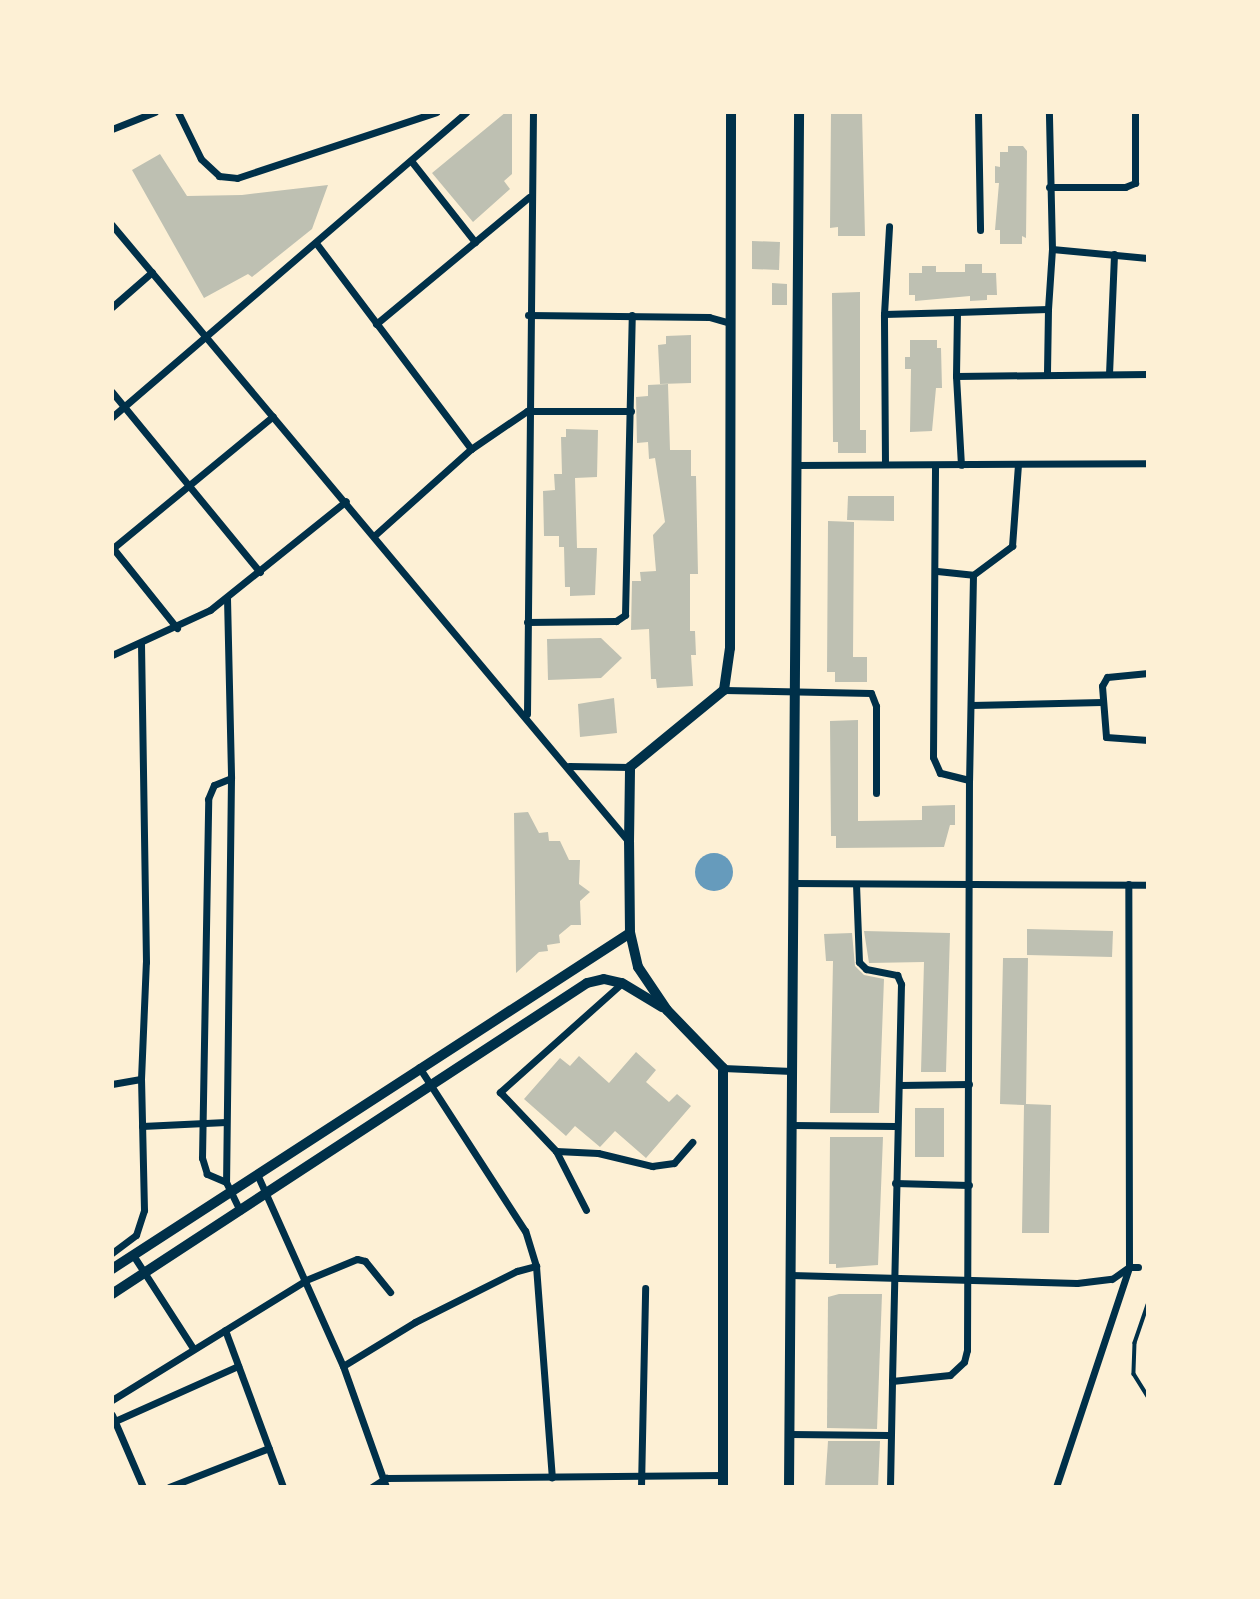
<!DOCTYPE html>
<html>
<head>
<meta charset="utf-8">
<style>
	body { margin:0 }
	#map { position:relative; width:1260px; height:1599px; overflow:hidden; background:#fdf0d5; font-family:Literata,serif }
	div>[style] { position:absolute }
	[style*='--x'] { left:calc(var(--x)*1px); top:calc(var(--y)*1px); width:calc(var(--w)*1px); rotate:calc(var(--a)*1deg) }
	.water>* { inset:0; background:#669bbc }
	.round { border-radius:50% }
	.building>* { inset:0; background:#bec0b2 }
	.service>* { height:3.5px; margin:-1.75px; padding:0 1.75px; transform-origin:1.75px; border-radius:1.75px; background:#003049 }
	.minor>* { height:7px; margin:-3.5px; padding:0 3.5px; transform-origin:3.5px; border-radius:3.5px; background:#003049 }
	.tertiary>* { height:10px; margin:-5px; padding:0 5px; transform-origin:5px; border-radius:5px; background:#003049 }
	span { translate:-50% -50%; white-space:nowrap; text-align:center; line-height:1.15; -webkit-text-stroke:7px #fdf0d5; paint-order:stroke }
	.frame { position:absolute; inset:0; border:114px solid #fdf0d5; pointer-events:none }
</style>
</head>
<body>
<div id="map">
	<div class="water">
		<i class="round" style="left:695px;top:853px;width:38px;height:38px"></i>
	</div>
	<div class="building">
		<i style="clip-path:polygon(506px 112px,512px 112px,512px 174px,504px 181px,510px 189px,473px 222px,432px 173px)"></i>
		<i style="clip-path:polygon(831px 112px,862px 112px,865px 236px,838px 236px,838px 227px,830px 228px)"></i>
		<i style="clip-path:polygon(1008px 146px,1023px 146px,1027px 151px,1026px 238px,1022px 236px,1022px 244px,1000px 244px,1000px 230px,995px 230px,999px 183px,995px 183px,995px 166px,1000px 167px,1000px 152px,1008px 152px)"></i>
		<i style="clip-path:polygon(160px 154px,187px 196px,242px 195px,328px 185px,312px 229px,252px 277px,248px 274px,204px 298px,132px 170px)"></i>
		<i style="clip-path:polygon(752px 241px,780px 242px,779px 270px,752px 269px)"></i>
		<i style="clip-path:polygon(965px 264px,982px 264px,982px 273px,996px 273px,997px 295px,987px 295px,987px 300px,970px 301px,970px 296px,915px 301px,915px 295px,909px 295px,909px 273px,922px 273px,922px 266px,936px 266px,936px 272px,965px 272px)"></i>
		<i style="clip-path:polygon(772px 283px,787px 284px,787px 305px,772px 305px)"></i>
		<i style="clip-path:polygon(860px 292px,860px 430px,866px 430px,866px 453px,838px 453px,838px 442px,833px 442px,832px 293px)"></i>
		<i style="clip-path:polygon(691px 335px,691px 383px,660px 384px,658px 345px,666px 344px,666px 336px)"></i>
		<i style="clip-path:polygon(910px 340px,937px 340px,937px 348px,941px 348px,942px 388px,936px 388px,932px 431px,910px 432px,911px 369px,905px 369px,905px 357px,910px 357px)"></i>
		<i style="clip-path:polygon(668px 384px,670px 450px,691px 450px,691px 476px,696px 476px,698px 574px,690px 574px,690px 631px,695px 631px,696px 655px,691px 655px,693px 686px,657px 688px,656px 679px,651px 679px,649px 629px,631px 630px,632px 581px,641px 581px,640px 572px,656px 571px,653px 535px,665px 522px,655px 458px,649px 459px,648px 442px,637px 443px,636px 397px,648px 396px,648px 385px)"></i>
		<i style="clip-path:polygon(566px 429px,598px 430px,597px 477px,575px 478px,577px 548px,597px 548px,595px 595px,570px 596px,570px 587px,565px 587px,564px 547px,559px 547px,559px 536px,544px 536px,543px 491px,555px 490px,554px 474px,562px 474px,561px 437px,566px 437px)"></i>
		<i style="clip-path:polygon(848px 496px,894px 496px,894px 521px,847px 520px)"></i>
		<i style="clip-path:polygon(828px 521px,854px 522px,853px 657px,867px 657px,867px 682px,835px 682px,835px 672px,827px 672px)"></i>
		<i style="clip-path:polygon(601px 638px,622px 658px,601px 678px,548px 680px,547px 639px)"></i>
		<i style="clip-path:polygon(614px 698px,617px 733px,580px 737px,578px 704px)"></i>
		<i style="clip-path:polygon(858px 720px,858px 821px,922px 820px,922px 806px,955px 805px,955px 825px,950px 825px,944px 847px,836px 848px,836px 836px,831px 836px,830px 721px)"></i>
		<i style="clip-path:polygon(528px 812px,539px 833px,548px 832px,549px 841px,560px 841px,569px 860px,580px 860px,579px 884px,590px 892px,580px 901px,581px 925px,571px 925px,559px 935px,560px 943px,547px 945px,548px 951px,539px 952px,516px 973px,514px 813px)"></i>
		<i style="clip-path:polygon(1027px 929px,1113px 931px,1112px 957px,1027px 955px)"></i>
		<i style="clip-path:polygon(864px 931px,950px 933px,946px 1072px,921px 1072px,924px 962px,869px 963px)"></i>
		<i style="clip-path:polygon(852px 933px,855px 966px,864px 975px,884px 979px,879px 1113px,830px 1113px,833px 961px,826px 961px,824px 934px)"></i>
		<i style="clip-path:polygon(1003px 958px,1028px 958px,1026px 1104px,1051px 1105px,1049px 1233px,1022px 1233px,1024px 1105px,1000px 1104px)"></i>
		<i style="clip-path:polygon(636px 1052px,656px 1070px,646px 1082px,669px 1102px,677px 1094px,691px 1106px,646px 1158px,615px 1131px,600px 1147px,575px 1126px,566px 1136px,524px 1099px,560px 1058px,570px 1066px,579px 1056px,609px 1083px)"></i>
		<i style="clip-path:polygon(915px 1108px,944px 1108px,944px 1157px,915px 1157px)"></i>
		<i style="clip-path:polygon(830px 1137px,883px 1137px,878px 1265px,836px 1268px,836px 1264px,829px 1264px)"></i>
		<i style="clip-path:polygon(839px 1294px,882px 1294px,877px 1429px,827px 1428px,828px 1297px)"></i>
		<i style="clip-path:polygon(828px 1441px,880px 1441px,878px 1487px,825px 1487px)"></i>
	</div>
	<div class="service">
		<i style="--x:1148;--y:1305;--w:40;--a:108.9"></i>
		<i style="--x:1135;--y:1343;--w:31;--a:92"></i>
		<i style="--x:1134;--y:1374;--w:26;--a:58"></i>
	</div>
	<div class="minor">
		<i style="--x:178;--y:112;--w:52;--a:63.9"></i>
		<i style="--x:201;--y:159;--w:25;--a:43"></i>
		<i style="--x:219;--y:176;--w:18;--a:6"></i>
		<i style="--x:237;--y:178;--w:210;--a:-18.3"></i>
		<i style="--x:978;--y:112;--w:118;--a:89"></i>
		<i style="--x:112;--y:129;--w:46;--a:-21.6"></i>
		<i style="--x:412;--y:162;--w:102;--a:51.8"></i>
		<i style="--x:1049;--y:187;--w:76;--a:0"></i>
		<i style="--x:1125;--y:187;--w:11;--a:-22"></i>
		<i style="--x:1135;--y:183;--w:71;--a:-90"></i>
		<i style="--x:112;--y:225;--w:805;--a:50.04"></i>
		<i style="--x:316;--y:243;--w:258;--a:53"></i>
		<i style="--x:1052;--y:249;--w:96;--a:5.4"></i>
		<i style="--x:112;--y:307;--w:53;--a:-41.2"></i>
		<i style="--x:1048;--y:309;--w:60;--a:-86.2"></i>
		<i style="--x:1052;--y:249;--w:137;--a:-91.3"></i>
		<i style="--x:957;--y:312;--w:91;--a:-1.9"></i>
		<i style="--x:1048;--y:309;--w:66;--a:90.9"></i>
		<i style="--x:884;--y:314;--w:73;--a:-1.6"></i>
		<i style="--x:957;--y:312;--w:64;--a:90.9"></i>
		<i style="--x:956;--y:376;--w:192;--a:-0.6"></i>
		<i style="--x:528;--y:315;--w:181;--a:0.6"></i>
		<i style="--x:709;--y:317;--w:19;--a:16"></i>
		<i style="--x:376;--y:324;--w:199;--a:-39.7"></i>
		<i style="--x:1109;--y:374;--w:120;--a:-87.6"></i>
		<i style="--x:956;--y:376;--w:89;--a:86.8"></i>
		<i style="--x:112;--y:392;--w:233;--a:50.6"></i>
		<i style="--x:112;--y:417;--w:467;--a:-40.7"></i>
		<i style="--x:885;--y:464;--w:150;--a:-90.4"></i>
		<i style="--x:884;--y:314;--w:88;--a:-86.7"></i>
		<i style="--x:796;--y:465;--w:352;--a:-0.3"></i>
		<i style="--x:375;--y:535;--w:129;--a:-41.9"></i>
		<i style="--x:471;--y:449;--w:68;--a:-34.2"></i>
		<i style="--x:527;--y:411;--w:104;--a:0"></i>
		<i style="--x:112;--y:547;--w:104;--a:51.3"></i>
		<i style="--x:113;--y:548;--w:207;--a:-39.5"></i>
		<i style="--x:937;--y:571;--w:36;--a:6"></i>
		<i style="--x:973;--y:575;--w:205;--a:91.1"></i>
		<i style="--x:973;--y:575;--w:49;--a:-36.6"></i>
		<i style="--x:1012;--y:546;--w:81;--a:-85.8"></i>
		<i style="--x:227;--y:598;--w:180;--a:88.7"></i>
		<i style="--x:231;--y:778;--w:404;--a:90.7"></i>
		<i style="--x:226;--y:1182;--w:32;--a:64"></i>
		<i style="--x:527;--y:622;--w:89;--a:-0.6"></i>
		<i style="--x:616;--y:621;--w:11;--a:-34"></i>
		<i style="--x:625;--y:615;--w:300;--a:-88.7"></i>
		<i style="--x:112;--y:655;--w:108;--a:-24.7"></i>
		<i style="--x:210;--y:610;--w:174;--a:-38.7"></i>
		<i style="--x:1148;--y:673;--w:41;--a:174.4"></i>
		<i style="--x:1107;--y:677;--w:10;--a:119"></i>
		<i style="--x:1102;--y:686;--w:51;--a:85.5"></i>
		<i style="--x:1106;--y:737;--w:42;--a:4.1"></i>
		<i style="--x:724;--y:690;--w:147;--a:1.2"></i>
		<i style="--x:871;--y:693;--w:14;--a:69"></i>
		<i style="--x:876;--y:706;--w:87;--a:90"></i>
		<i style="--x:971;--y:705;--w:131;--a:-1.3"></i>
		<i style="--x:527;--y:714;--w:602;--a:-89.43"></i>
		<i style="--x:569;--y:766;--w:61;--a:0.9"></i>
		<i style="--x:793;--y:883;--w:355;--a:0.3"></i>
		<i style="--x:856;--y:884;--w:78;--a:87.8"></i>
		<i style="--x:859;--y:962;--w:10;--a:45"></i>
		<i style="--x:866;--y:969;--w:32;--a:11"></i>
		<i style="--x:897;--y:975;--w:10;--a:66"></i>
		<i style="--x:901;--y:984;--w:397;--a:91.3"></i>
		<i style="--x:622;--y:983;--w:164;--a:138.2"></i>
		<i style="--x:500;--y:1092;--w:81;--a:46.5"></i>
		<i style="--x:556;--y:1151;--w:42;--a:2.7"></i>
		<i style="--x:598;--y:1153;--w:56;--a:13.5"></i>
		<i style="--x:652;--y:1166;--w:22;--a:-8"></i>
		<i style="--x:674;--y:1163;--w:28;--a:-49"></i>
		<i style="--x:723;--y:1068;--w:69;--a:2.5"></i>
		<i style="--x:112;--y:1084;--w:29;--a:-10"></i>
		<i style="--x:900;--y:1085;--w:69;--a:-0.8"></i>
		<i style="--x:792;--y:1125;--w:103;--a:0.6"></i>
		<i style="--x:142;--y:1126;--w:84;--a:-2.7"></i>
		<i style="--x:556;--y:1151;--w:66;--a:63"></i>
		<i style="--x:257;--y:1174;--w:210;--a:65.9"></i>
		<i style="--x:343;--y:1366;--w:128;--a:70.4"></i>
		<i style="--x:226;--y:1182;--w:21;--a:-157"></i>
		<i style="--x:207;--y:1174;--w:17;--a:-107"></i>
		<i style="--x:202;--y:1158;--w:359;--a:-89"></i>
		<i style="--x:208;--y:799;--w:15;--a:-67"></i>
		<i style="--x:214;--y:785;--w:18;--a:-22"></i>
		<i style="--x:895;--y:1183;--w:74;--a:1.5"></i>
		<i style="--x:112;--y:1253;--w:30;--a:-37"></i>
		<i style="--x:136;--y:1235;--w:26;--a:-72"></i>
		<i style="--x:144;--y:1210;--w:131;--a:-91.3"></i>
		<i style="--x:141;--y:1079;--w:117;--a:-87.6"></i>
		<i style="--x:146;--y:962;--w:318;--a:-90.9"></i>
		<i style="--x:133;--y:1255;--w:111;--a:57.2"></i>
		<i style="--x:536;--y:1266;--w:212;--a:85.7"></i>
		<i style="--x:791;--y:1275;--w:286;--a:1.6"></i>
		<i style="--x:1077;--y:1283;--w:35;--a:-7"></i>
		<i style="--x:1112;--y:1279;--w:21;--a:-35"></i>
		<i style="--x:1129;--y:1267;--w:9;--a:0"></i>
		<i style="--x:225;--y:1330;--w:167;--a:69.7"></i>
		<i style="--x:343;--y:1366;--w:84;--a:-31.4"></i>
		<i style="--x:415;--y:1322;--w:114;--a:-26.6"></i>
		<i style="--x:517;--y:1271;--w:20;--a:-15"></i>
		<i style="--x:536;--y:1266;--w:37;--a:-107"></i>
		<i style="--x:525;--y:1231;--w:195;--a:-122.9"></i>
		<i style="--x:112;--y:1400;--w:228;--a:-31.7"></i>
		<i style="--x:306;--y:1280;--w:55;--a:-22.4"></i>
		<i style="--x:357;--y:1259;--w:8;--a:14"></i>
		<i style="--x:365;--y:1261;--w:40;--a:51"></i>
		<i style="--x:112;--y:1415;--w:78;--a:66.7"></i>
		<i style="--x:115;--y:1421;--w:135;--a:-24.1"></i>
		<i style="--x:790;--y:1434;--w:99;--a:0.6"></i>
		<i style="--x:169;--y:1487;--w:107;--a:-21.3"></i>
		<i style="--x:372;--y:1487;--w:17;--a:-33"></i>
		<i style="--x:386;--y:1478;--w:337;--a:-0.5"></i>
		<i style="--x:641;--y:1487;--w:199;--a:-88.8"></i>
		<i style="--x:890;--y:1487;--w:106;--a:-88.9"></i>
		<i style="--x:892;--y:1381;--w:58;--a:-5.9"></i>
		<i style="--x:950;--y:1375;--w:19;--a:-43"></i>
		<i style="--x:964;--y:1362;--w:12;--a:-76"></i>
		<i style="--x:967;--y:1350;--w:570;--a:-89.8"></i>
		<i style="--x:969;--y:780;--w:30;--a:-166"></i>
		<i style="--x:940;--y:773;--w:17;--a:-114"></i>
		<i style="--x:933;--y:757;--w:291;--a:-89.6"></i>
		<i style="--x:1056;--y:1487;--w:232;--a:-71.6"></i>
		<i style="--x:1129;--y:1267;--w:383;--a:-90.1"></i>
	</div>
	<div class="tertiary">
		<i style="--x:112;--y:1269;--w:617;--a:-32.97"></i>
		<i style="--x:112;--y:1294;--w:568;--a:-33.21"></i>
		<i style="--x:587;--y:983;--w:17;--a:-13"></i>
		<i style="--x:604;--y:979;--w:18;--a:13"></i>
		<i style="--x:622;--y:983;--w:47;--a:31"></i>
		<i style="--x:723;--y:1487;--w:419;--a:-90"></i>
		<i style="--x:723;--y:1068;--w:81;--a:-134"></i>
		<i style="--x:667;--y:1010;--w:52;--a:-124"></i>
		<i style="--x:638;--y:967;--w:35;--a:-103"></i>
		<i style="--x:630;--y:933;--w:91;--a:-90.6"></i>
		<i style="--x:629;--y:842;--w:75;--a:-89.2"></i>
		<i style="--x:630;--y:767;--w:122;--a:-39.3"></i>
		<i style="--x:724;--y:690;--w:42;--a:-81.9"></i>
		<i style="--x:730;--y:648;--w:536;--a:-89.89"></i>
		<i style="--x:789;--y:1487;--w:1375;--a:-89.58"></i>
	</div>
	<div class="frame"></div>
</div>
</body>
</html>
